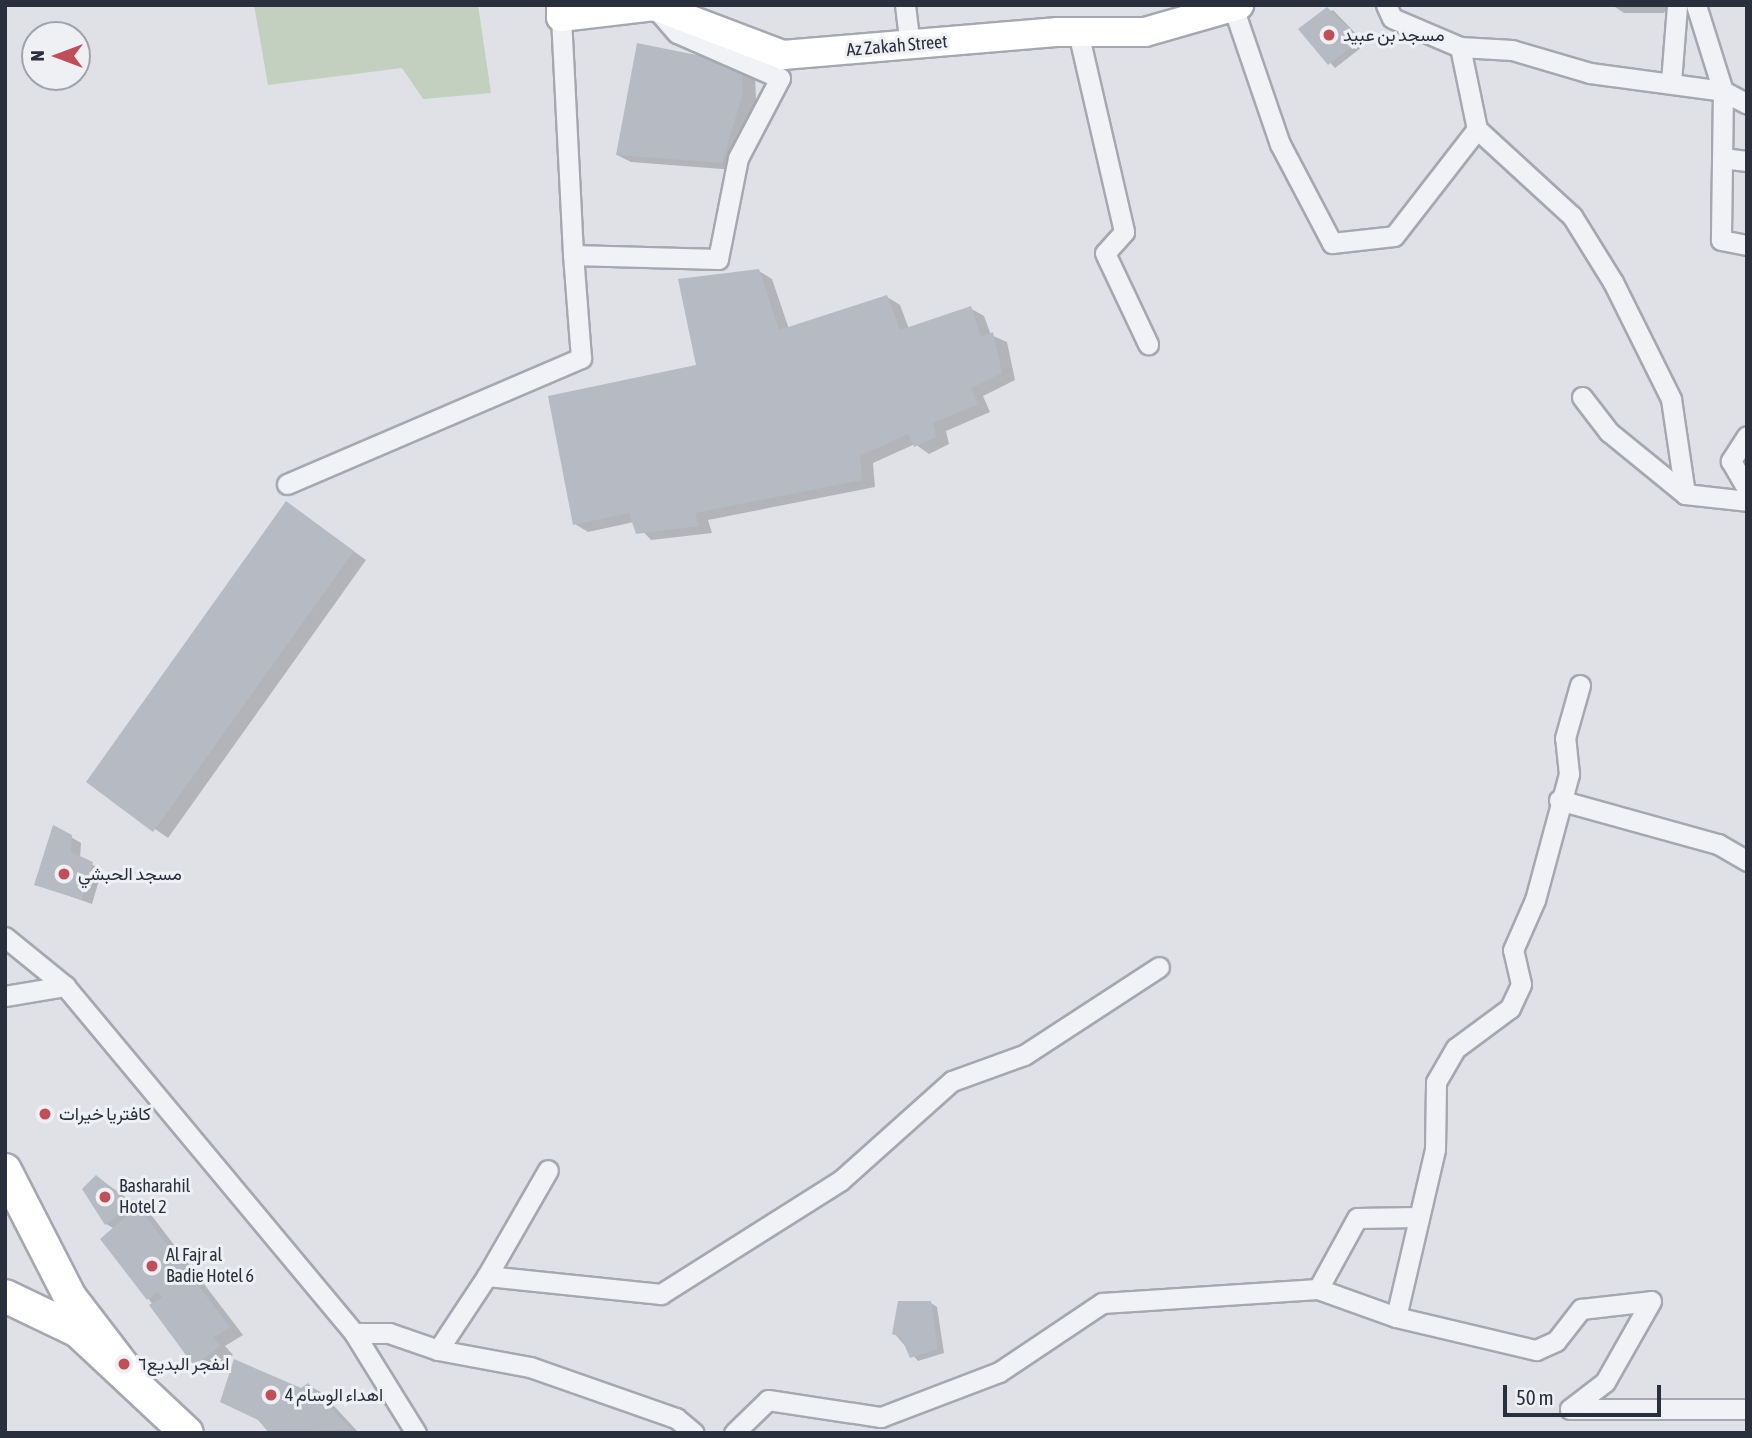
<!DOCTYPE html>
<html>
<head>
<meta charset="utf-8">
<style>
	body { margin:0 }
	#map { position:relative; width:1752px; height:1438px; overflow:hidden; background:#dfe1e7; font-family:"Asap Condensed",Vazirmatn,sans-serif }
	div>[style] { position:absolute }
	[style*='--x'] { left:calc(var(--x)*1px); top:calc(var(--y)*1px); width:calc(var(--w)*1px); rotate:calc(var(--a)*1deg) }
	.green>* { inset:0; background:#c3d0c0 }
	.shadow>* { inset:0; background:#0003 }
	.building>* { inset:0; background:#b6bac3 }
	.roads { filter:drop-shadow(2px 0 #a5a8b0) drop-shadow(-2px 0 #a5a8b0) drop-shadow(0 2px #a5a8b0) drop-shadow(0 -2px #a5a8b0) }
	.street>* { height:19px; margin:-9.5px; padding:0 9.5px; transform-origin:9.5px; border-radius:9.5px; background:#f1f2f5 }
	.secondary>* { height:28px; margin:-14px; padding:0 14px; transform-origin:14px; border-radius:14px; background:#fff }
	.primary>* { height:32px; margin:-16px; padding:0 16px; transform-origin:16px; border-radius:16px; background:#fff }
	.dots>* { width:19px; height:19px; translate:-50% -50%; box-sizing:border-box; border:4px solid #eef0f4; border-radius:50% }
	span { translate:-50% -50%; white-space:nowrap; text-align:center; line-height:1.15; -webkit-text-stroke:6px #eef0f4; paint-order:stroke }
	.poi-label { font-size:18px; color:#292f3c }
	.left { translate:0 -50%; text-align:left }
	.street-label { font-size:18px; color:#292f3c }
	.frame { position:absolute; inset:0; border:7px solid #292f3c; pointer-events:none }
	.north { position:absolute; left:21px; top:21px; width:70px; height:70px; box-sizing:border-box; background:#eef0f4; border:2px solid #9fa3aa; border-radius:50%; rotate:270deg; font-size:19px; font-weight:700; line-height:28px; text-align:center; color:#292f3c }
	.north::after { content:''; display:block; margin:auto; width:24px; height:32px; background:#c14e59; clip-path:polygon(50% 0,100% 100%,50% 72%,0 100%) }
	.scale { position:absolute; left:1503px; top:1385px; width:158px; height:32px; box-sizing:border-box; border:4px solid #292f3c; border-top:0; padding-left:9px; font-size:21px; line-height:24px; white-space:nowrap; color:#292f3c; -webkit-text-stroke:5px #eef0f4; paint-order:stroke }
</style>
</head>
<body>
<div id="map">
	<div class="green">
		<i style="clip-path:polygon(254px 5px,478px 5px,491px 93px,423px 99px,402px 68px,268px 85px)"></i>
	</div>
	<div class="shadow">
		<i style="clip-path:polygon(1612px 5px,1669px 5px,1664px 13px,1624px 13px)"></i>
		<i style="clip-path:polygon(1333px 10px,1366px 44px,1335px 68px,1301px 29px)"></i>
		<i style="clip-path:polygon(638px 45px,755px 74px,756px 101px,735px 170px,631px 162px,617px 155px)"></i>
		<i style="clip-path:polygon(759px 271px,772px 279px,789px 329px,887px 297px,900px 305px,909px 329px,970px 308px,984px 316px,991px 335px,1007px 342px,1015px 380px,983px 396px,990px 412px,946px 431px,949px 444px,929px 454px,915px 444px,873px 463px,875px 487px,708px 520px,712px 533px,651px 540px,634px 522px,588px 532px,575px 524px,698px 366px)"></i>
		<i style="clip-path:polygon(286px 503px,366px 560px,168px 838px,88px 782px)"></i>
		<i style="clip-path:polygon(54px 827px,81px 843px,80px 858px,102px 870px,92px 904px,36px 884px)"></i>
		<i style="clip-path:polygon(97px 1177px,152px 1216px,243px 1335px,225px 1346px,233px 1355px,208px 1373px,195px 1365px,148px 1298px,115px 1229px,106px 1224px)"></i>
		<i style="clip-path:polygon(931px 1303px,937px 1307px,944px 1353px,918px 1361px,894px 1333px)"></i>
		<i style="clip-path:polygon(308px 1385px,322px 1393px,359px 1433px,274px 1433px)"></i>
	</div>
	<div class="building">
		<i style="clip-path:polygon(1327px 7px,1361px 40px,1328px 65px,1298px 29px)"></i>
		<i style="clip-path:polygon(637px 43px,741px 64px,743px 93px,722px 163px,616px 155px)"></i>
		<i style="clip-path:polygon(759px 269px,779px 330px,887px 295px,900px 330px,971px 306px,981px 337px,993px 332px,1002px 373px,971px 388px,978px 404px,933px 423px,936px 437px,914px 447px,908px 434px,860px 456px,862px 480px,695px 513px,699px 526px,636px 534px,629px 513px,573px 525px,548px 396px,696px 365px,678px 279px)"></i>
		<i style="clip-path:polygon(286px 501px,354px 551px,153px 832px,86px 782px)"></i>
		<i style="clip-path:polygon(53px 825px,72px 835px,71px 852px,93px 862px,82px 900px,34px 885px)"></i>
		<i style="clip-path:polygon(96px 1175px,132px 1205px,105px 1225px,82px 1189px)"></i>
		<i style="clip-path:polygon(138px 1206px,230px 1327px,213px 1338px,220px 1346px,194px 1366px,149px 1305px,162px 1297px,158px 1292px,147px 1300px,100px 1239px)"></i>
		<i style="clip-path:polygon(898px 1301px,931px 1301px,938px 1349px,910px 1358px,901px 1337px,892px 1334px)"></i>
		<i style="clip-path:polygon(234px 1359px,301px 1388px,308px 1383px,351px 1429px,269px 1433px,258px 1420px,220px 1402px)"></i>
	</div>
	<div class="roads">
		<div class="street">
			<i style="--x:905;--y:5;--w:41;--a:83"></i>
			<i style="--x:1386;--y:5;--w:14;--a:65"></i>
			<i style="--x:1392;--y:18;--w:74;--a:23.1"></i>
			<i style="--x:1460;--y:47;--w:84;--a:78.3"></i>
			<i style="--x:1477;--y:129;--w:129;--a:42.5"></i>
			<i style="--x:1572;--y:216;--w:78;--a:58.2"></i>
			<i style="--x:1613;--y:282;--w:131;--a:63.6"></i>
			<i style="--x:1671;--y:399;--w:96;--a:81.6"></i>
			<i style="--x:1696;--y:5;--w:90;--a:72.6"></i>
			<i style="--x:1723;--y:91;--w:149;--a:90.8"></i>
			<i style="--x:1721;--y:240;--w:26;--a:11"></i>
			<i style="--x:1233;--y:7;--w:145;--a:71.1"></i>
			<i style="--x:1280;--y:144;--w:112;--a:62.3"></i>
			<i style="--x:1332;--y:243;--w:62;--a:-6.4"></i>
			<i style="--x:1394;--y:236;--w:135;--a:-52.2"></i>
			<i style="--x:561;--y:17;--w:238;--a:87.1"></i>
			<i style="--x:573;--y:255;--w:145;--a:1.6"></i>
			<i style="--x:718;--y:259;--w:103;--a:-78.8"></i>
			<i style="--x:738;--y:158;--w:90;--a:-62.3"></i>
			<i style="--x:780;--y:78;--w:112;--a:-156.4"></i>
			<i style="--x:677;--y:33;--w:32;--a:-131"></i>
			<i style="--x:1078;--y:32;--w:205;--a:77"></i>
			<i style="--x:1124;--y:232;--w:28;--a:132"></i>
			<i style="--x:1105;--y:253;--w:101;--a:64.7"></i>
			<i style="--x:1460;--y:47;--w:52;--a:3.3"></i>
			<i style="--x:1512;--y:50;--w:81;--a:16.4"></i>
			<i style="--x:1590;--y:73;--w:134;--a:7.7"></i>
			<i style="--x:1723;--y:91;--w:27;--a:28"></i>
			<i style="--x:1671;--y:82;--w:77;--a:-85.5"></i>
			<i style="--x:1722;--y:158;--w:25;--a:7"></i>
			<i style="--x:1582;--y:397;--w:44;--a:52.4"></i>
			<i style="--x:1609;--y:432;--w:98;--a:39.2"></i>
			<i style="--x:1685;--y:494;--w:62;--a:6.4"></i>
			<i style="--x:1747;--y:436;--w:30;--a:123"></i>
			<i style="--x:1731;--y:461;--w:32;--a:60"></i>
			<i style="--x:287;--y:484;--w:320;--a:-23.2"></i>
			<i style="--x:581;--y:358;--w:103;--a:-94.4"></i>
			<i style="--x:1559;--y:800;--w:165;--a:15.5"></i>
			<i style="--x:1718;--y:844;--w:34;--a:30"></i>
			<i style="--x:5;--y:937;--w:77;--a:39.2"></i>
			<i style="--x:65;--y:986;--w:452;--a:50.2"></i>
			<i style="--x:354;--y:1333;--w:118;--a:58.2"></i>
			<i style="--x:5;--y:996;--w:61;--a:-9.5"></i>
			<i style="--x:487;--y:1276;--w:122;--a:-60.1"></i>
			<i style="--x:1318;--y:1289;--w:81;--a:-61.2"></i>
			<i style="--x:1357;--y:1218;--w:62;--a:-0.9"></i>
			<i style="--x:1396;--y:1317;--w:172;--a:-76.9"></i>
			<i style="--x:1435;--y:1149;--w:67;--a:-89.1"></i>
			<i style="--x:1436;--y:1082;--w:39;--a:-60"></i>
			<i style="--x:1456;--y:1048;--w:67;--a:-36.5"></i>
			<i style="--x:1510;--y:1008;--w:26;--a:-65"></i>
			<i style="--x:1521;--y:984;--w:35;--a:-103"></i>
			<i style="--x:1513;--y:950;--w:55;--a:-66.3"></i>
			<i style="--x:1535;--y:900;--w:131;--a:-74.9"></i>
			<i style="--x:1569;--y:774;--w:36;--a:-96"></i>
			<i style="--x:1565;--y:738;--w:55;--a:-74.2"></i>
			<i style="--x:354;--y:1333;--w:35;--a:0"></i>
			<i style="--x:389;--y:1333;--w:52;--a:19.1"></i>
			<i style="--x:438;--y:1350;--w:94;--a:10.5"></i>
			<i style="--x:530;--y:1367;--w:155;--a:19.3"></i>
			<i style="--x:676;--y:1418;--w:23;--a:40"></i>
			<i style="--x:438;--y:1350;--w:89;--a:-56.5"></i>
			<i style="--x:487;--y:1276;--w:175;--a:5.9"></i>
			<i style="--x:661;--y:1294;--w:212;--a:-32.3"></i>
			<i style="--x:840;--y:1181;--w:150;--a:-41.8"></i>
			<i style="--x:952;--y:1081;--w:77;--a:-19.9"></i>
			<i style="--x:1024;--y:1055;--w:161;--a:-33.1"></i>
			<i style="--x:1570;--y:1409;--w:177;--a:0"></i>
			<i style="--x:734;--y:1433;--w:47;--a:-44.1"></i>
			<i style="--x:768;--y:1400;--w:114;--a:8.6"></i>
			<i style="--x:881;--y:1417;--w:126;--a:-20.9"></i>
			<i style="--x:999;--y:1372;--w:124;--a:-33.8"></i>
			<i style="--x:1102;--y:1303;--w:216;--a:-3.7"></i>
			<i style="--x:1318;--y:1289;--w:83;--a:19.7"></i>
			<i style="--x:1396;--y:1317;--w:144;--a:13.3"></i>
			<i style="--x:1536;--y:1350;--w:22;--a:-24"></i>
			<i style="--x:1556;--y:1341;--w:41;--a:-52"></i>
			<i style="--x:1581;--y:1309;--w:70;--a:-6.5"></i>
			<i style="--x:1651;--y:1301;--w:93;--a:119.6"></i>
			<i style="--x:1605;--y:1382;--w:44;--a:142.4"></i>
		</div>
		<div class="secondary">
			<i style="--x:561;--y:5;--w:12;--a:90"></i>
			<i style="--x:561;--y:17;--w:94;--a:-6.7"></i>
			<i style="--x:654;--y:6;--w:138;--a:20.8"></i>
			<i style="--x:783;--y:55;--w:276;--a:-4.8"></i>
			<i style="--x:1058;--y:32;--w:87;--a:0"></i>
			<i style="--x:1145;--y:32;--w:98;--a:-16"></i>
		</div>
		<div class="primary">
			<i style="--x:5;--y:1170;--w:143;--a:62.9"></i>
			<i style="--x:70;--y:1297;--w:97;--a:52.5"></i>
			<i style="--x:5;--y:1296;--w:81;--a:25.6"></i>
			<i style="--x:78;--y:1331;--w:149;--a:43.1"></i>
		</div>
	</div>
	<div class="dots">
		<i style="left:1329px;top:35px;background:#c14e59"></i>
		<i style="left:64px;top:874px;background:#c14e59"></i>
		<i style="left:45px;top:1114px;background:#c14e59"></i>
		<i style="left:105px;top:1197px;background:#c14e59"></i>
		<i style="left:152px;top:1266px;background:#c14e59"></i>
		<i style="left:124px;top:1364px;background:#c14e59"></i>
		<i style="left:271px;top:1395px;background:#c14e59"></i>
	</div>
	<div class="poi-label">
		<span class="left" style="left:1343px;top:35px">مسجد بن عبيد</span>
		<span class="left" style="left:78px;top:874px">مسجد الحبشي</span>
		<span class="left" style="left:59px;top:1114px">كافتريا خيرات</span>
		<span class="left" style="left:119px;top:1197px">Basharahil<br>Hotel 2</span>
		<span class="left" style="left:166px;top:1266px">Al Fajr al<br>Badie Hotel 6</span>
		<span class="left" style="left:138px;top:1364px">اىفجر البديع٦</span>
		<span class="left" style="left:285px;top:1395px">اهداء الوسام 4</span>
	</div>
	<div class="street-label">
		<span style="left:897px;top:46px;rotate:-5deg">Az Zakah Street</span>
	</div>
	<div class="frame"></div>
	<div class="north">N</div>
	<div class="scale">50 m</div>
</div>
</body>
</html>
